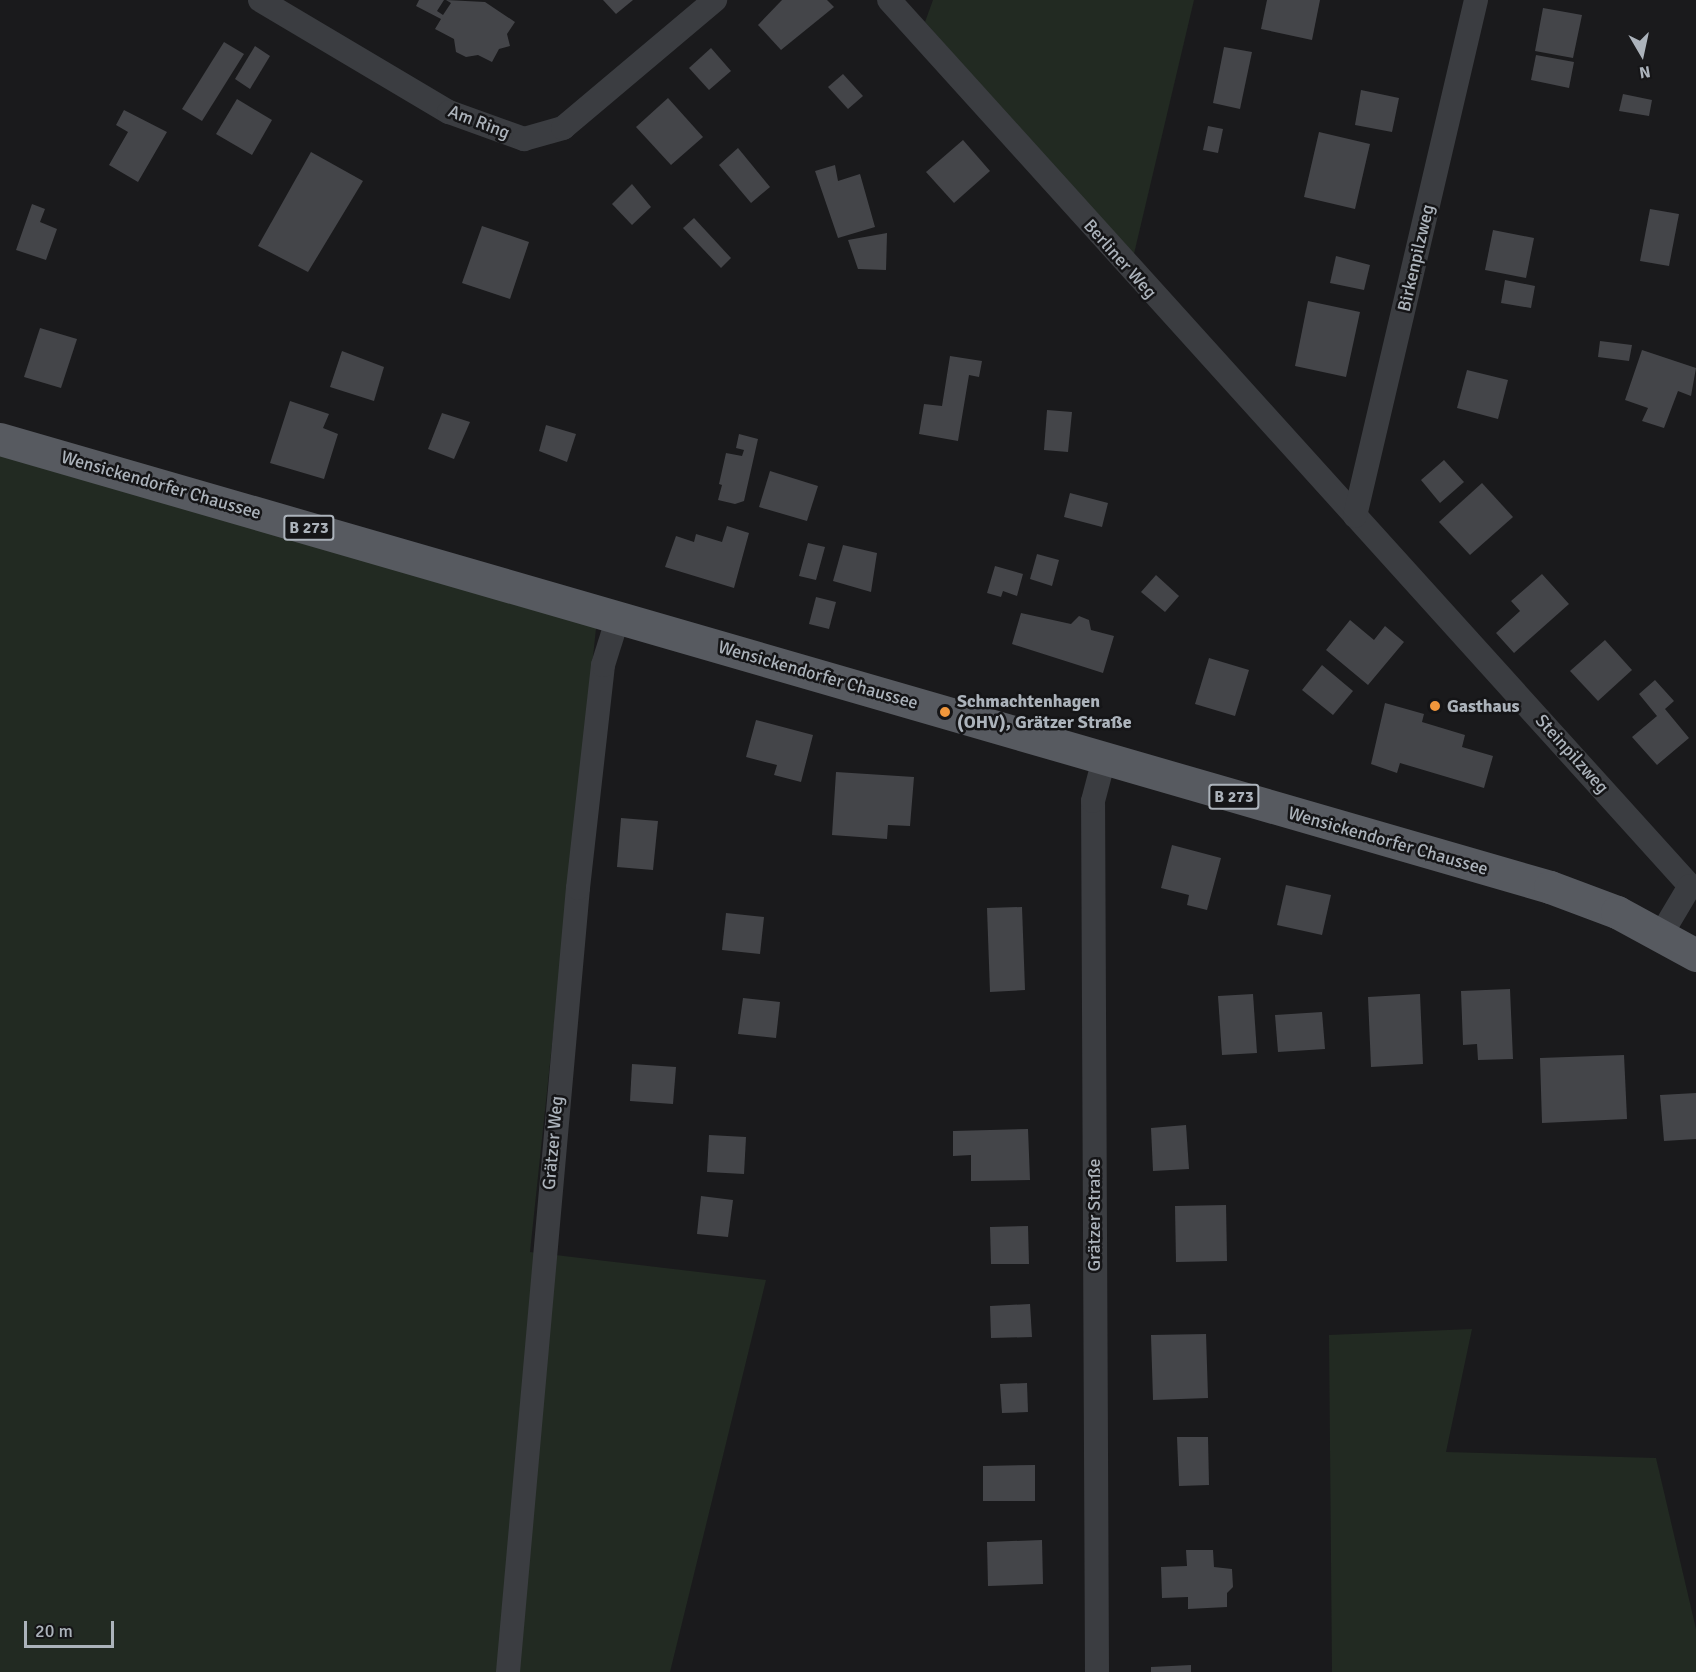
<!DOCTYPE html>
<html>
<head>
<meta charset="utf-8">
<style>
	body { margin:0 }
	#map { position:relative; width:1696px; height:1672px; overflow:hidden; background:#1a1a1c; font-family:Signika,sans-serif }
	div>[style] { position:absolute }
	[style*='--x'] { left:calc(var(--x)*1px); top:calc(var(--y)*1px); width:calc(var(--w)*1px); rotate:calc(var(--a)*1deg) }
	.green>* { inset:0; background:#222a22 }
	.building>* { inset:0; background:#444549 }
	.minor>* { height:24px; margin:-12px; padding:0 12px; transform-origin:12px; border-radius:12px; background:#3b3d41 }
	.primary>* { height:33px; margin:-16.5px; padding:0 16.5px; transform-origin:16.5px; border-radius:16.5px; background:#575a60 }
	.dots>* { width:16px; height:16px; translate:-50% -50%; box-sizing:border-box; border:3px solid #151517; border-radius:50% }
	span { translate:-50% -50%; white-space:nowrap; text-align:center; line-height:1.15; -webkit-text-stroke:5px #151517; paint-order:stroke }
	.shield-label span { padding:2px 4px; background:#151517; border:2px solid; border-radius:4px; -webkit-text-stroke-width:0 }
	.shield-label { font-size:16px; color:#acb3bb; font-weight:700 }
	.street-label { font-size:18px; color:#acb3bb }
	.poi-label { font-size:18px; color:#acb3bb; font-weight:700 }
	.left { translate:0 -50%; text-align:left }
	.north { position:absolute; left:1612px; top:24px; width:60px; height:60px; -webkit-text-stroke:4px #151517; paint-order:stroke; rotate:171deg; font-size:16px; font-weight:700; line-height:24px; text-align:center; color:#acb3bb }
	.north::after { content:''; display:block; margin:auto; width:21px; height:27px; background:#acb3bb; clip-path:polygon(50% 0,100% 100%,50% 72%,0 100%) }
	.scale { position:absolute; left:24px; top:1621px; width:90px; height:27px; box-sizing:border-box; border:3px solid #acb3bb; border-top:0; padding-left:8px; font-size:18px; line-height:21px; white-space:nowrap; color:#acb3bb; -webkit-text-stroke:4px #151517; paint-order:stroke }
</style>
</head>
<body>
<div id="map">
	<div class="green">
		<i style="clip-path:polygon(933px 0,1194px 0,1133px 258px,925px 22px)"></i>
		<i style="clip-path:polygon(0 447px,597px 619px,530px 1252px,766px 1280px,670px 1672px,0 1672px)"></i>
		<i style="clip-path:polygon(1472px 1329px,1446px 1452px,1656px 1458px,1696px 1629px,1696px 1672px,1332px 1672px,1329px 1335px)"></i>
	</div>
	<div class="building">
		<i style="clip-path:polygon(419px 0,444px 0,437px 11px,443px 15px,451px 3px,446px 0,485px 2px,515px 22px,507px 34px,510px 46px,499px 49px,492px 62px,478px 55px,466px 57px,456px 52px,454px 39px,435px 29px,441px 19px,416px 6px)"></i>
		<i style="clip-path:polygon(603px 0,633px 0,616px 14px)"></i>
		<i style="clip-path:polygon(782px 0,827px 0,834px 7px,781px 50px,758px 25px)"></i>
		<i style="clip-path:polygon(1267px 0,1320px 0,1312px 40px,1261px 29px)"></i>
		<i style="clip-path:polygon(1543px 8px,1582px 15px,1573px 58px,1535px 51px)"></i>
		<i style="clip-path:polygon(224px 42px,244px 54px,202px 121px,182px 109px)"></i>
		<i style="clip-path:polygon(255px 46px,270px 56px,250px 89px,235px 79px)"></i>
		<i style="clip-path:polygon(1224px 47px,1252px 52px,1240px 109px,1213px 103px)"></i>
		<i style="clip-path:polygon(711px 48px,731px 71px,709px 90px,689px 68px)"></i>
		<i style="clip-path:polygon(1536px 55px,1574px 62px,1569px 88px,1531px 80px)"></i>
		<i style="clip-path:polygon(843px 74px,863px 96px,848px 109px,828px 87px)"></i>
		<i style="clip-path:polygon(1361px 90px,1399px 98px,1392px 132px,1355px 125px)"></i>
		<i style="clip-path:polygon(1623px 94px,1652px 100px,1649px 116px,1619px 111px)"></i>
		<i style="clip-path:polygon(668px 98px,703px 137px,671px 165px,636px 127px)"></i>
		<i style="clip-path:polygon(237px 99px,272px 120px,252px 155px,216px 134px)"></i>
		<i style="clip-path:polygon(124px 110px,167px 132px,138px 182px,109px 165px,128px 132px,116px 125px)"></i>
		<i style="clip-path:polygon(1208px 126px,1223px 129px,1218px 153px,1203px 150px)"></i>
		<i style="clip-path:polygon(1319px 132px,1370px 144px,1355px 209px,1304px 197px)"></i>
		<i style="clip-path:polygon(963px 140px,990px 171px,954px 203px,926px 172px)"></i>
		<i style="clip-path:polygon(738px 148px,770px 187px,751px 203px,719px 165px)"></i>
		<i style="clip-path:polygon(311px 152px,363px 181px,308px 272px,258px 246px)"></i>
		<i style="clip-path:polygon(835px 165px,838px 181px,860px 174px,875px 227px,838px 238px,815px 171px)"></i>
		<i style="clip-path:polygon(632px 184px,651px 207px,632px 225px,612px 204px)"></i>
		<i style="clip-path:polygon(32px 204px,45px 209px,40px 222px,57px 229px,46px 260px,16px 250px)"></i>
		<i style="clip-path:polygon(1650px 209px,1679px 214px,1669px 266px,1640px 261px)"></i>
		<i style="clip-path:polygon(694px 218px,731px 258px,721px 268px,683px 228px)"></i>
		<i style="clip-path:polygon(482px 226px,529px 242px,510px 299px,462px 283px)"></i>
		<i style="clip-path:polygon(1493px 230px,1534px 238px,1526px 278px,1485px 270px)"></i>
		<i style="clip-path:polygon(887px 233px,886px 270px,858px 269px,848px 240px)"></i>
		<i style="clip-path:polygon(1336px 256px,1370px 265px,1364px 290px,1330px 283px)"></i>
		<i style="clip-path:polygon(1505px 280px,1535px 286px,1531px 308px,1501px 303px)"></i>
		<i style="clip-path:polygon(1308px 301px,1360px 312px,1346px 377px,1295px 366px)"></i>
		<i style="clip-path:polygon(40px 328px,77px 339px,61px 388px,24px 377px)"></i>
		<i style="clip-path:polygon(1600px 341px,1632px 345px,1629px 361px,1598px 357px)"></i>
		<i style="clip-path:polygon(1642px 350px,1696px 368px,1691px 396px,1678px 391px,1664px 428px,1642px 421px,1648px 408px,1625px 400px)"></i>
		<i style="clip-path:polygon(342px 351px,384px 367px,374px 401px,330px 387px)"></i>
		<i style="clip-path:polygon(950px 356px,982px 361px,979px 377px,969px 375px,958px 441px,919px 434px,924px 404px,942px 406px)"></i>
		<i style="clip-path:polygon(1467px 370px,1508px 380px,1498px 419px,1457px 408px)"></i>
		<i style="clip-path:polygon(290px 401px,329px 414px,323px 428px,338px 434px,324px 479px,270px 463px)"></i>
		<i style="clip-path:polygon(1047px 410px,1072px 412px,1068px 452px,1044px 450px)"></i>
		<i style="clip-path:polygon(442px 413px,470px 422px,454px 459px,428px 449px)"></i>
		<i style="clip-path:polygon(546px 425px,576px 434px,567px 462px,539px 451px)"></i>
		<i style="clip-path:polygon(739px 434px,758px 439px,744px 501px,735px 504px,718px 500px,722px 485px,719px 484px,726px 453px,742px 456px,744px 450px,736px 448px)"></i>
		<i style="clip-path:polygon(1444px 460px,1464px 482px,1440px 503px,1421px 480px)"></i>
		<i style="clip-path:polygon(770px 471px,818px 486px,807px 521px,759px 507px)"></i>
		<i style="clip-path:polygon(1482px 483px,1513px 517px,1470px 555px,1439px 522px)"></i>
		<i style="clip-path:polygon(1070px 493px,1108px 503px,1102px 527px,1064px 517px)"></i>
		<i style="clip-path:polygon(727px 526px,749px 533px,734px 588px,665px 567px,676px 536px,694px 542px,696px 534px,722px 542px)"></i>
		<i style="clip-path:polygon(808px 543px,825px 547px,816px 580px,799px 576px)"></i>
		<i style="clip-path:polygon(843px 545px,877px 553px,871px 592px,833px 581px)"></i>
		<i style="clip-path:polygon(1037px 554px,1059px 560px,1052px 586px,1030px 579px)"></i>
		<i style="clip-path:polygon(995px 566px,1023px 574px,1017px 596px,1003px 591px,1001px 597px,987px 593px)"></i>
		<i style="clip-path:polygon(1542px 574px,1569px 604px,1514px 653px,1496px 633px,1520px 611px,1511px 601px)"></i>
		<i style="clip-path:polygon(1156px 575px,1179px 596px,1165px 612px,1141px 592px)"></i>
		<i style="clip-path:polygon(816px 597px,836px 602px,829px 629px,809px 624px)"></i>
		<i style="clip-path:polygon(1021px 613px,1071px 624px,1079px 616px,1089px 620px,1091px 630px,1114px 636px,1103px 673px,1012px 644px)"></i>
		<i style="clip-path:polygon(1350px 620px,1374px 640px,1385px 626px,1404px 642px,1368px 685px,1326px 650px)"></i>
		<i style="clip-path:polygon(1605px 640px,1632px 670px,1598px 701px,1570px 671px)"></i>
		<i style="clip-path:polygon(1209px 658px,1249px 670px,1235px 716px,1195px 704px)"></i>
		<i style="clip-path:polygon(1322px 665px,1353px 691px,1333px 715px,1302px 690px)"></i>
		<i style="clip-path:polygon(1655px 680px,1674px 701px,1665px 709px,1689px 738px,1657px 765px,1632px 737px,1657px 716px,1639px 694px)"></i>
		<i style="clip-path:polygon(1385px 703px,1424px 714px,1422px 722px,1465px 735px,1462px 747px,1493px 756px,1484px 788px,1400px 763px,1397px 773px,1371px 764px)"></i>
		<i style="clip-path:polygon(756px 720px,813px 735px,801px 782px,774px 775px,777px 765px,746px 757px)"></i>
		<i style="clip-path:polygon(836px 772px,914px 777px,910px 826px,888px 825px,887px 839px,832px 835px)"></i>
		<i style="clip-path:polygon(621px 818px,658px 821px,653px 870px,617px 867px)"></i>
		<i style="clip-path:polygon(1172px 845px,1221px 858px,1207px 910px,1187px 905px,1189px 895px,1161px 888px)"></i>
		<i style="clip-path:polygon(1286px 885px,1331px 895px,1322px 935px,1277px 925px)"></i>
		<i style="clip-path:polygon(1022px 907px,1025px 990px,990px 992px,987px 908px)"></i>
		<i style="clip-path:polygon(726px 913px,764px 917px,760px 954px,722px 950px)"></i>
		<i style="clip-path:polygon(1510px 989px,1513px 1059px,1478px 1060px,1477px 1044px,1463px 1045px,1461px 991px)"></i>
		<i style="clip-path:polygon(1253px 994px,1257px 1053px,1222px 1055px,1218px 996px)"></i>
		<i style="clip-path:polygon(1420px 994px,1423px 1064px,1371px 1067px,1368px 997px)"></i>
		<i style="clip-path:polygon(743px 998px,780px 1002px,776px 1038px,738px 1034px)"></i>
		<i style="clip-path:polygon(1322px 1012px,1325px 1049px,1278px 1052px,1275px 1015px)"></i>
		<i style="clip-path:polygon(1624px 1055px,1627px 1119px,1542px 1123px,1540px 1058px)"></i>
		<i style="clip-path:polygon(632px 1064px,676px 1067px,673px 1104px,630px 1101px)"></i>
		<i style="clip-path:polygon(1696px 1093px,1696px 1139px,1664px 1141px,1660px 1095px)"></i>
		<i style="clip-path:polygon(1186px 1125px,1189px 1169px,1153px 1171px,1151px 1128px)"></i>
		<i style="clip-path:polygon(1028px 1129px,1030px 1180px,971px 1181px,971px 1155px,953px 1156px,953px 1131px)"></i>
		<i style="clip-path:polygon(709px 1135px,746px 1137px,744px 1174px,707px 1172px)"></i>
		<i style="clip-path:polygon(701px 1196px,733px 1200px,728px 1237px,697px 1234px)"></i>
		<i style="clip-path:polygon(1226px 1205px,1227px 1261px,1176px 1262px,1175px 1206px)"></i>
		<i style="clip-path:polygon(1028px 1226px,1029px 1264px,991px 1264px,990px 1227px)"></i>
		<i style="clip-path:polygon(1030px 1304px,1032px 1337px,991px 1338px,990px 1306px)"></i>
		<i style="clip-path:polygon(1206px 1334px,1208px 1398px,1153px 1400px,1151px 1335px)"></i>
		<i style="clip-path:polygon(1027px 1383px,1028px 1412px,1002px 1413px,1000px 1384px)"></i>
		<i style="clip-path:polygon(1177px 1437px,1208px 1437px,1209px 1485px,1179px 1486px)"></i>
		<i style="clip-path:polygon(1035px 1465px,1035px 1501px,983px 1501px,983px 1466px)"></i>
		<i style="clip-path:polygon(1042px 1540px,1043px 1584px,988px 1586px,987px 1542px)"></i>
		<i style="clip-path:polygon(1186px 1550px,1213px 1550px,1214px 1567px,1232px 1569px,1233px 1587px,1227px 1593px,1227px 1607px,1188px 1609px,1188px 1597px,1162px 1598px,1161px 1567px,1187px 1566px)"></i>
		<i style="clip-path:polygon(1191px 1665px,1191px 1672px,1151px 1672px,1151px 1667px)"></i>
	</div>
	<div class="minor">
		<i style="--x:260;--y:0;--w:220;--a:30.7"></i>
		<i style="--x:449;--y:112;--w:80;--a:19.8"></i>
		<i style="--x:524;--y:139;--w:41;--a:-15.8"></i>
		<i style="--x:563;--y:128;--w:199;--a:-40.1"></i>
		<i style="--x:889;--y:0;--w:1194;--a:47.88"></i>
		<i style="--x:1690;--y:886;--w:55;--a:120.8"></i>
		<i style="--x:1355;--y:516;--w:530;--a:-76.8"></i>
		<i style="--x:508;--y:1672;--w:787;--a:-84.9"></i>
		<i style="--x:578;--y:888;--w:224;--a:-83.6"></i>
		<i style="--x:603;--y:665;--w:50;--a:-72.6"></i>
		<i style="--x:1097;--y:1672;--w:871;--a:-90.26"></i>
		<i style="--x:1093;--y:801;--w:43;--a:-75.3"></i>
	</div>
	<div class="primary">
		<i style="--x:0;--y:439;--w:1613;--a:16.12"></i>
		<i style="--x:1550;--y:887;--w:72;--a:20.5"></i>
		<i style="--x:1617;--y:912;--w:90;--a:28.6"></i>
	</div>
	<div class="dots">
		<i style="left:1435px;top:706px;background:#f1973c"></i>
		<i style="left:945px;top:712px;background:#f1973c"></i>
	</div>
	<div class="shield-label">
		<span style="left:309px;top:528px">B 273</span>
		<span style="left:1234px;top:797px">B 273</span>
	</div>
	<div class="street-label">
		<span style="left:479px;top:122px;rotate:21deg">Am Ring</span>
		<span style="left:1416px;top:258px;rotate:-77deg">Birkenpilzweg</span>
		<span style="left:1120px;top:259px;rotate:48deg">Berliner Weg</span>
		<span style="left:161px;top:485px;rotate:16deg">Wensickendorfer Chaussee</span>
		<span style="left:818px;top:675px;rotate:16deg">Wensickendorfer Chaussee</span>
		<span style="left:1572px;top:754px;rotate:48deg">Steinpilzweg</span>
		<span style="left:1388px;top:841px;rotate:16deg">Wensickendorfer Chaussee</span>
		<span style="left:553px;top:1143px;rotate:-85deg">Grätzer Weg</span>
		<span style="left:1094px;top:1215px;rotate:-90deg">Grätzer Straße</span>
	</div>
	<div class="poi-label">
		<span class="left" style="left:957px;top:712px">Schmachtenhagen<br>(OHV), Grätzer Straße</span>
		<span class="left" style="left:1447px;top:706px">Gasthaus</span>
	</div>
	<div class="north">N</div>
	<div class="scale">20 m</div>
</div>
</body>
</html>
